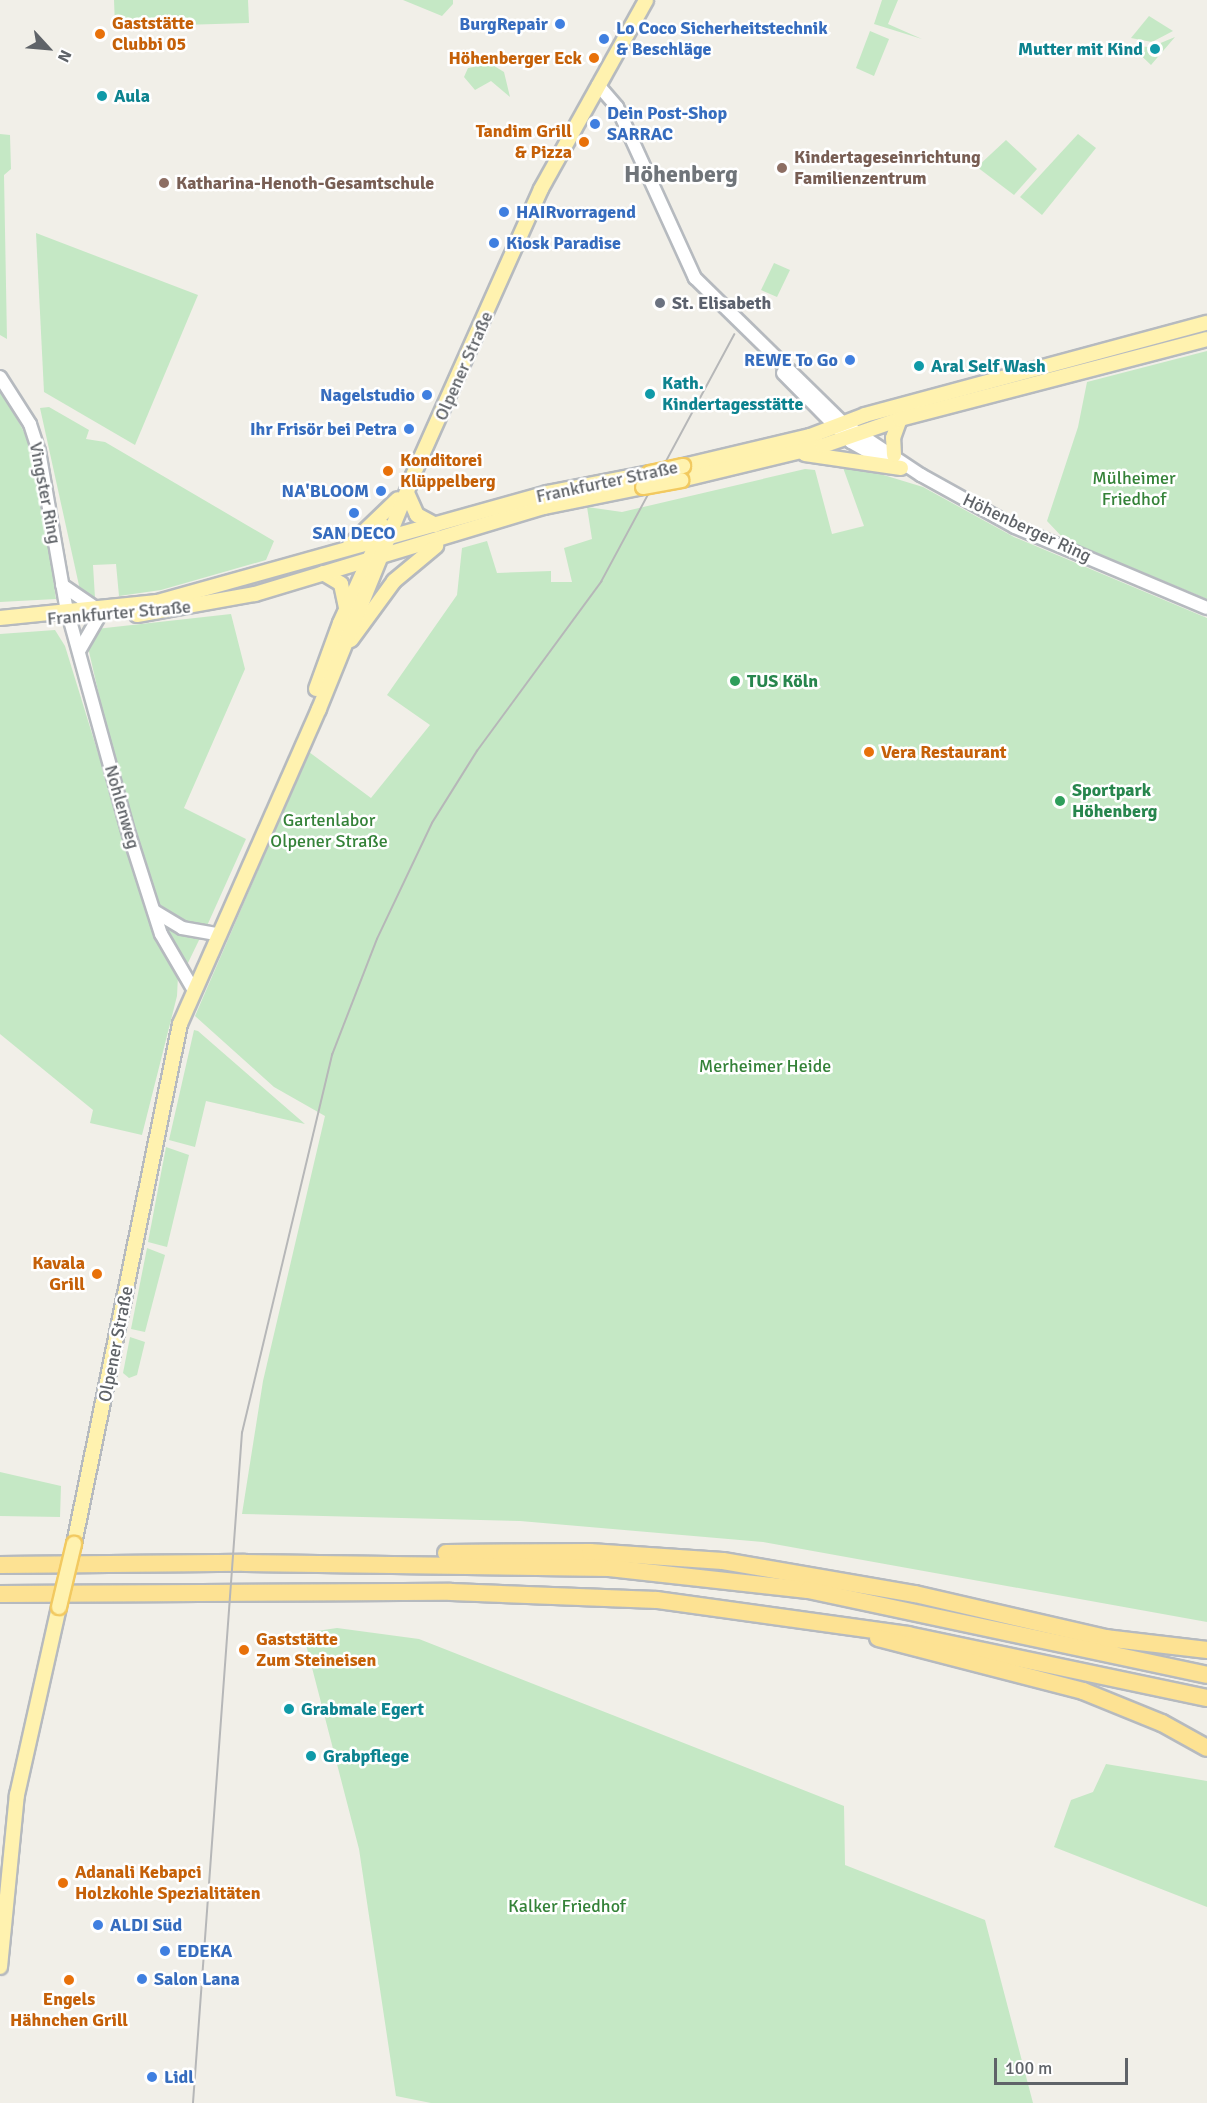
<!DOCTYPE html>
<html>
<head>
<meta charset="utf-8">
<style>
	body { margin:0 }
	#map { position:relative; width:1207px; height:2103px; overflow:hidden; background:#f1efe8; font-family:Signika,sans-serif }
	div>[style] { position:absolute }
	[style*='--x'] { left:calc(var(--x)*1px); top:calc(var(--y)*1px); width:calc(var(--w)*1px); rotate:calc(var(--a)*1deg) }
	.green>* { inset:0; background:#c5e8c5 }
	.roads { filter:drop-shadow(2px 0 #b6babf) drop-shadow(-2px 0 #b6babf) drop-shadow(0 2px #b6babf) drop-shadow(0 -2px #b6babf) }
	.secondary>* { height:12px; margin:-6px; padding:0 6px; transform-origin:6px; border-radius:6px; background:#fff }
	.primary>* { height:14px; margin:-7px; padding:0 7px; transform-origin:7px; border-radius:7px; background:#fff2af }
	.highway>* { height:16px; margin:-8px; padding:0 8px; transform-origin:8px; border-radius:8px; background:#fde293 }
	.tram>* { height:1.5px; margin:-0.75px; padding:0 0.75px; transform-origin:0.75px; border-radius:0.75px; background:#b6b7b8 }
	.bridges { filter:drop-shadow(2px 0 #f2c960) drop-shadow(-2px 0 #f2c960) drop-shadow(0 2px #f2c960) drop-shadow(0 -2px #f2c960) }
	.primary-bridge>* { height:14px; margin:-7px; padding:0 7px; transform-origin:7px; border-radius:7px; background:#fff2af }
	.dots>* { width:16px; height:16px; translate:-50% -50%; box-sizing:border-box; border:3px solid #fff; border-radius:50% }
	span { translate:-50% -50%; white-space:nowrap; text-align:center; line-height:1.15; -webkit-text-stroke:5px #fff; paint-order:stroke }
	.food-label { font-size:18px; color:#c56008; font-weight:700 }
	.left { translate:0 -50%; text-align:left }
	.right { translate:-100% -50%; text-align:right }
	.shop-label { font-size:18px; color:#366cbe; font-weight:700 }
	.culture-label { font-size:18px; color:#0d838f; font-weight:700 }
	.education-label { font-size:18px; color:#785e54; font-weight:700 }
	.worship-label { font-size:18px; color:#5b616d; font-weight:700 }
	.street-label { font-size:18px; color:#5f6368 }
	.park-label { font-size:18px; color:#348238 }
	.leisure-label { font-size:18px; color:#27864d; font-weight:700 }
	.district-label { font-size:24px; color:#70757a; font-weight:700 }
	.north { position:absolute; left:18px; top:18px; width:60px; height:60px; -webkit-text-stroke:4px #fff; paint-order:stroke; rotate:116deg; font-size:16px; font-weight:700; line-height:24px; text-align:center; color:#5f6368 }
	.north::after { content:''; display:block; margin:auto; width:21px; height:27px; background:#5f6368; clip-path:polygon(50% 0,100% 100%,50% 72%,0 100%) }
	.scale { position:absolute; left:994px; top:2058px; width:134px; height:27px; box-sizing:border-box; border:3px solid #5f6368; border-top:0; padding-left:8px; font-size:18px; line-height:21px; white-space:nowrap; color:#5f6368; -webkit-text-stroke:4px #fff; paint-order:stroke }
</style>
</head>
<body>
<div id="map">
	<div class="green">
		<i style="clip-path:polygon(114px 0,248px 0,249px 23px,115px 27px)"></i>
		<i style="clip-path:polygon(403px 0,453px 0,453px 4px,442px 16px)"></i>
		<i style="clip-path:polygon(882px 0,898px 0,888px 24px,922px 39px,874px 24px)"></i>
		<i style="clip-path:polygon(1149px 16px,1173px 31px,1152px 42px,1131px 38px)"></i>
		<i style="clip-path:polygon(870px 31px,889px 39px,874px 76px,856px 68px)"></i>
		<i style="clip-path:polygon(1175px 37px,1151px 65px,1131px 46px,1151px 47px)"></i>
		<i style="clip-path:polygon(491px 64px,504px 72px,510px 97px,491px 81px,475px 90px,464px 77px,468px 68px)"></i>
		<i style="clip-path:polygon(0 134px,10px 135px,11px 169px,4px 175px,7px 339px,0 335px)"></i>
		<i style="clip-path:polygon(1078px 134px,1096px 148px,1042px 215px,1020px 197px)"></i>
		<i style="clip-path:polygon(1006px 140px,1037px 169px,1014px 195px,977px 167px)"></i>
		<i style="clip-path:polygon(36px 233px,198px 295px,135px 445px,44px 392px)"></i>
		<i style="clip-path:polygon(774px 263px,790px 270px,777px 297px,761px 290px)"></i>
		<i style="clip-path:polygon(1207px 351px,1207px 599px,1065px 540px,1047px 521px,1078px 427px,1087px 382px)"></i>
		<i style="clip-path:polygon(0 388px,35px 452px,56px 599px,0 602px)"></i>
		<i style="clip-path:polygon(49px 407px,89px 430px,86px 439px,105px 442px,274px 541px,266px 560px,161px 590px,119px 596px,116px 564px,93px 565px,95px 598px,80px 590px,40px 408px)"></i>
		<i style="clip-path:polygon(841px 462px,923px 487px,1014px 537px,1207px 618px,1207px 1622px,763px 1542px,520px 1521px,242px 1514px,263px 1381px,325px 1116px,274px 1087px,195px 1016px,309px 752px,371px 798px,430px 725px,387px 695px,457px 595px,462px 548px,487px 541px,497px 573px,551px 571px,551px 582px,572px 582px,564px 548px,592px 539px,587px 507px,622px 512px,805px 469px,815px 470px,832px 534px,864px 526px)"></i>
		<i style="clip-path:polygon(231px 614px,245px 669px,184px 808px,246px 839px,206px 928px,177px 919px,158px 903px,116px 769px,87px 643px,96px 629px)"></i>
		<i style="clip-path:polygon(55px 630px,65px 646px,143px 899px,178px 976px,177px 996px,142px 1135px,90px 1123px,93px 1110px,0 1034px,0 634px)"></i>
		<i style="clip-path:polygon(162px 923px,201px 936px,186px 967px,169px 937px)"></i>
		<i style="clip-path:polygon(194px 1030px,198px 1031px,305px 1124px,206px 1101px,195px 1147px,169px 1140px)"></i>
		<i style="clip-path:polygon(166px 1147px,189px 1155px,167px 1247px,148px 1242px)"></i>
		<i style="clip-path:polygon(147px 1248px,165px 1255px,145px 1332px,131px 1329px)"></i>
		<i style="clip-path:polygon(130px 1337px,145px 1342px,137px 1375px,129px 1378px,123px 1373px)"></i>
		<i style="clip-path:polygon(0 1472px,61px 1486px,60px 1517px,0 1516px)"></i>
		<i style="clip-path:polygon(337px 1628px,419px 1639px,844px 1806px,845px 1865px,985px 1920px,1033px 2103px,431px 2103px,396px 2096px,359px 1849px,303px 1633px)"></i>
		<i style="clip-path:polygon(1106px 1764px,1207px 1781px,1207px 1907px,1054px 1847px,1071px 1800px,1093px 1792px)"></i>
	</div>
	<div class="roads">
		<div class="secondary">
			<i style="--x:598;--y:85;--w:29;--a:49"></i>
			<i style="--x:617;--y:107;--w:188;--a:65.5"></i>
			<i style="--x:695;--y:278;--w:207;--a:44.4"></i>
			<i style="--x:843;--y:423;--w:94;--a:33.7"></i>
			<i style="--x:921;--y:475;--w:107;--a:29"></i>
			<i style="--x:1015;--y:527;--w:208;--a:22.9"></i>
			<i style="--x:783;--y:373;--w:97;--a:45.4"></i>
			<i style="--x:851;--y:442;--w:45;--a:29.4"></i>
			<i style="--x:0;--y:377;--w:56;--a:57.4"></i>
			<i style="--x:30;--y:424;--w:28;--a:72"></i>
			<i style="--x:39;--y:451;--w:157;--a:80.1"></i>
			<i style="--x:66;--y:606;--w:237;--a:74.6"></i>
			<i style="--x:129;--y:834;--w:105;--a:72.3"></i>
			<i style="--x:161;--y:934;--w:64;--a:59.8"></i>
			<i style="--x:62;--y:585;--w:42;--a:34.4"></i>
			<i style="--x:79;--y:651;--w:39;--a:-60"></i>
			<i style="--x:154;--y:911;--w:33;--a:31"></i>
			<i style="--x:182;--y:928;--w:36;--a:10"></i>
		</div>
		<div class="primary">
			<i style="--x:805;--y:454;--w:97;--a:8.3"></i>
			<i style="--x:894;--y:455;--w:17;--a:-93"></i>
			<i style="--x:893;--y:438;--w:20;--a:-70"></i>
			<i style="--x:683;--y:466;--w:130;--a:-13.3"></i>
			<i style="--x:810;--y:436;--w:59;--a:-20.9"></i>
			<i style="--x:865;--y:415;--w:354;--a:-15.1"></i>
			<i style="--x:681;--y:480;--w:145;--a:-13.6"></i>
			<i style="--x:822;--y:446;--w:83;--a:-19.1"></i>
			<i style="--x:900;--y:419;--w:317;--a:-14.6"></i>
			<i style="--x:410;--y:482;--w:321;--a:-65.9"></i>
			<i style="--x:541;--y:189;--w:216;--a:-60.9"></i>
			<i style="--x:408;--y:495;--w:22;--a:66"></i>
			<i style="--x:417;--y:515;--w:21;--a:28"></i>
			<i style="--x:350;--y:545;--w:66;--a:-43.8"></i>
			<i style="--x:323;--y:573;--w:21;--a:31"></i>
			<i style="--x:341;--y:584;--w:24;--a:78"></i>
			<i style="--x:137;--y:615;--w:120;--a:-10.1"></i>
			<i style="--x:255;--y:594;--w:302;--a:-16.8"></i>
			<i style="--x:544;--y:507;--w:101;--a:-11.4"></i>
			<i style="--x:0;--y:618;--w:158;--a:-5.8"></i>
			<i style="--x:157;--y:602;--w:405;--a:-15.6"></i>
			<i style="--x:547;--y:493;--w:105;--a:-11"></i>
			<i style="--x:351;--y:640;--w:73;--a:-53.9"></i>
			<i style="--x:394;--y:581;--w:55;--a:-39.8"></i>
			<i style="--x:316;--y:689;--w:70;--a:-70"></i>
			<i style="--x:340;--y:623;--w:106;--a:-65.4"></i>
			<i style="--x:74;--y:1544;--w:531;--a:-78.48"></i>
			<i style="--x:180;--y:1024;--w:344;--a:-66.2"></i>
			<i style="--x:319;--y:709;--w:251;--a:-68"></i>
			<i style="--x:0;--y:1967;--w:173;--a:-84.4"></i>
			<i style="--x:17;--y:1795;--w:193;--a:-77.4"></i>
		</div>
		<div class="highway">
			<i style="--x:446;--y:1553;--w:144;--a:-0.4"></i>
			<i style="--x:590;--y:1552;--w:133;--a:3.9"></i>
			<i style="--x:723;--y:1561;--w:195;--a:9.8"></i>
			<i style="--x:915;--y:1594;--w:205;--a:13"></i>
			<i style="--x:0;--y:1565;--w:245;--a:-0.5"></i>
			<i style="--x:245;--y:1563;--w:364;--a:0.8"></i>
			<i style="--x:609;--y:1568;--w:200;--a:6.3"></i>
			<i style="--x:808;--y:1590;--w:408;--a:12"></i>
			<i style="--x:0;--y:1594;--w:451;--a:-0.3"></i>
			<i style="--x:451;--y:1592;--w:206;--a:2.2"></i>
			<i style="--x:657;--y:1600;--w:253;--a:7.9"></i>
			<i style="--x:908;--y:1635;--w:306;--a:11.9"></i>
			<i style="--x:878;--y:1638;--w:212;--a:14.5"></i>
			<i style="--x:1083;--y:1691;--w:85;--a:22.1"></i>
			<i style="--x:1162;--y:1723;--w:51;--a:29.1"></i>
			<i style="--x:1105;--y:1638;--w:103;--a:6.7"></i>
		</div>
	</div>
	<div class="tram">
		<i style="--x:193;--y:2103;--w:672;--a:-85.82"></i>
		<i style="--x:242;--y:1433;--w:389;--a:-76.6"></i>
		<i style="--x:332;--y:1055;--w:124;--a:-68.8"></i>
		<i style="--x:377;--y:939;--w:128;--a:-64.6"></i>
		<i style="--x:432;--y:823;--w:85;--a:-58"></i>
		<i style="--x:477;--y:751;--w:210;--a:-53.7"></i>
		<i style="--x:601;--y:582;--w:281;--a:-61.7"></i>
	</div>
	<div class="bridges">
		<div class="primary-bridge">
			<i style="--x:650;--y:473;--w:34;--a:-12"></i>
			<i style="--x:643;--y:487;--w:39;--a:-10"></i>
			<i style="--x:59;--y:1607;--w:65;--a:-76.6"></i>
		</div>
	</div>
	<div class="dots">
		<i style="left:560px;top:24px;background:#3f7fe0"></i>
		<i style="left:100px;top:34px;background:#e8710a"></i>
		<i style="left:604px;top:39px;background:#3f7fe0"></i>
		<i style="left:1155px;top:49px;background:#0f9aa8"></i>
		<i style="left:594px;top:58px;background:#e8710a"></i>
		<i style="left:102px;top:96px;background:#0f9aa8"></i>
		<i style="left:595px;top:124px;background:#3f7fe0"></i>
		<i style="left:584px;top:142px;background:#e8710a"></i>
		<i style="left:782px;top:168px;background:#8d6e63"></i>
		<i style="left:164px;top:183px;background:#8d6e63"></i>
		<i style="left:504px;top:212px;background:#3f7fe0"></i>
		<i style="left:494px;top:243px;background:#3f7fe0"></i>
		<i style="left:660px;top:303px;background:#6b7280"></i>
		<i style="left:850px;top:360px;background:#3f7fe0"></i>
		<i style="left:919px;top:366px;background:#0f9aa8"></i>
		<i style="left:650px;top:394px;background:#0f9aa8"></i>
		<i style="left:427px;top:395px;background:#3f7fe0"></i>
		<i style="left:409px;top:429px;background:#3f7fe0"></i>
		<i style="left:388px;top:471px;background:#e8710a"></i>
		<i style="left:381px;top:491px;background:#3f7fe0"></i>
		<i style="left:354px;top:513px;background:#3f7fe0"></i>
		<i style="left:735px;top:681px;background:#2e9e5b"></i>
		<i style="left:869px;top:752px;background:#e8710a"></i>
		<i style="left:1060px;top:801px;background:#2e9e5b"></i>
		<i style="left:97px;top:1274px;background:#e8710a"></i>
		<i style="left:244px;top:1650px;background:#e8710a"></i>
		<i style="left:289px;top:1709px;background:#0f9aa8"></i>
		<i style="left:311px;top:1756px;background:#0f9aa8"></i>
		<i style="left:63px;top:1883px;background:#e8710a"></i>
		<i style="left:98px;top:1925px;background:#3f7fe0"></i>
		<i style="left:165px;top:1951px;background:#3f7fe0"></i>
		<i style="left:142px;top:1979px;background:#3f7fe0"></i>
		<i style="left:69px;top:1980px;background:#e8710a"></i>
		<i style="left:152px;top:2077px;background:#3f7fe0"></i>
	</div>
	<div class="food-label">
		<span class="left" style="left:112px;top:34px">Gaststätte<br>Clubbi 05</span>
		<span class="right" style="left:582px;top:58px">Höhenberger Eck</span>
		<span class="right" style="left:572px;top:142px">Tandim Grill<br>&amp; Pizza</span>
		<span class="left" style="left:400px;top:471px">Konditorei<br>Klüppelberg</span>
		<span class="left" style="left:881px;top:752px">Vera Restaurant</span>
		<span class="right" style="left:85px;top:1274px">Kavala<br>Grill</span>
		<span class="left" style="left:256px;top:1650px">Gaststätte<br>Zum Steineisen</span>
		<span class="left" style="left:75px;top:1883px">Adanali Kebapci<br>Holzkohle Spezialitäten</span>
		<span style="left:69px;top:2010px">Engels<br>Hähnchen Grill</span>
	</div>
	<div class="shop-label">
		<span class="right" style="left:548px;top:24px">BurgRepair</span>
		<span class="left" style="left:616px;top:39px">Lo Coco Sicherheitstechnik<br>&amp; Beschläge</span>
		<span class="left" style="left:607px;top:124px">Dein Post-Shop<br>SARRAC</span>
		<span class="left" style="left:516px;top:212px">HAIRvorragend</span>
		<span class="left" style="left:506px;top:243px">Kiosk Paradise</span>
		<span class="right" style="left:838px;top:360px">REWE To Go</span>
		<span class="right" style="left:415px;top:395px">Nagelstudio</span>
		<span class="right" style="left:397px;top:429px">Ihr Frisör bei Petra</span>
		<span class="right" style="left:369px;top:491px">NA'BLOOM</span>
		<span style="left:354px;top:533px">SAN DECO</span>
		<span class="left" style="left:110px;top:1925px">ALDI Süd</span>
		<span class="left" style="left:177px;top:1951px">EDEKA</span>
		<span class="left" style="left:154px;top:1979px">Salon Lana</span>
		<span class="left" style="left:164px;top:2077px">Lidl</span>
	</div>
	<div class="culture-label">
		<span class="right" style="left:1143px;top:49px">Mutter mit Kind</span>
		<span class="left" style="left:114px;top:96px">Aula</span>
		<span class="left" style="left:931px;top:366px">Aral Self Wash</span>
		<span class="left" style="left:662px;top:394px">Kath.<br>Kindertagesstätte</span>
		<span class="left" style="left:301px;top:1709px">Grabmale Egert</span>
		<span class="left" style="left:323px;top:1756px">Grabpflege</span>
	</div>
	<div class="education-label">
		<span class="left" style="left:794px;top:168px">Kindertageseinrichtung<br>Familienzentrum</span>
		<span class="left" style="left:176px;top:183px">Katharina-Henoth-Gesamtschule</span>
	</div>
	<div class="worship-label">
		<span class="left" style="left:672px;top:303px">St. Elisabeth</span>
	</div>
	<div class="street-label">
		<span style="left:464px;top:366px;rotate:-66deg">Olpener Straße</span>
		<span style="left:607px;top:482px;rotate:-12deg">Frankfurter Straße</span>
		<span style="left:45px;top:493px;rotate:79deg">Vingster Ring</span>
		<span style="left:1027px;top:528px;rotate:25deg">Höhenberger Ring</span>
		<span style="left:119px;top:613px;rotate:-5deg">Frankfurter Straße</span>
		<span style="left:122px;top:807px;rotate:74deg">Nohlenweg</span>
		<span style="left:116px;top:1344px;rotate:-79deg">Olpener Straße</span>
	</div>
	<div class="park-label">
		<span style="left:1134px;top:489px">Mülheimer<br>Friedhof</span>
		<span style="left:329px;top:831px">Gartenlabor<br>Olpener Straße</span>
		<span style="left:765px;top:1066px">Merheimer Heide</span>
		<span style="left:567px;top:1906px">Kalker Friedhof</span>
	</div>
	<div class="leisure-label">
		<span class="left" style="left:747px;top:681px">TUS Köln</span>
		<span class="left" style="left:1072px;top:801px">Sportpark<br>Höhenberg</span>
	</div>
	<div class="district-label">
		<span style="left:681px;top:175px">Höhenberg</span>
	</div>
	<div class="north">N</div>
	<div class="scale">100 m</div>
</div>
</body>
</html>
